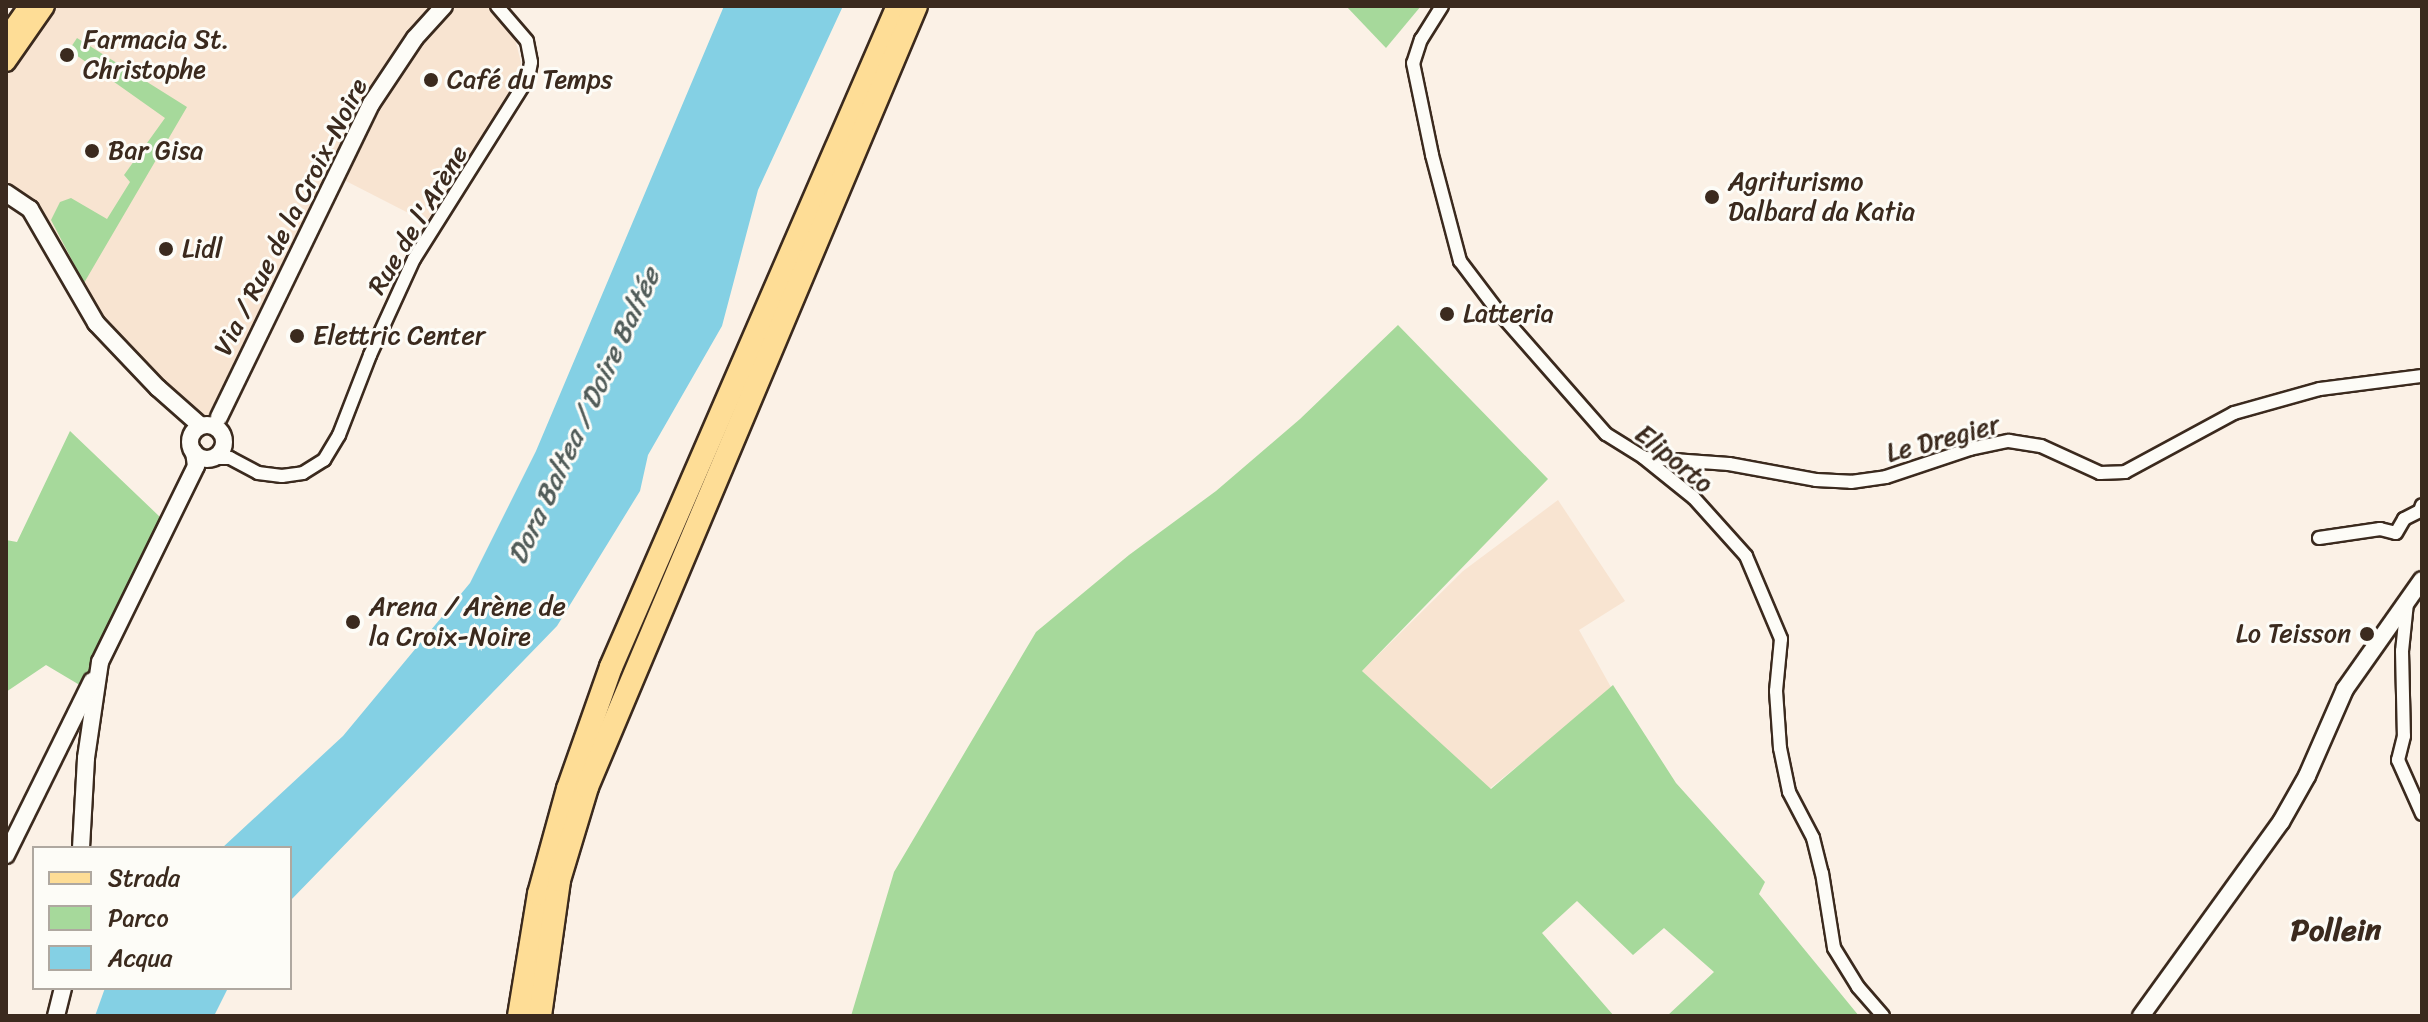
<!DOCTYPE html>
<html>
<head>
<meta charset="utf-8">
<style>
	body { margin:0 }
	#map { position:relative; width:2428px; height:1022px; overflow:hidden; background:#fbf1e6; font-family:Sriracha,sans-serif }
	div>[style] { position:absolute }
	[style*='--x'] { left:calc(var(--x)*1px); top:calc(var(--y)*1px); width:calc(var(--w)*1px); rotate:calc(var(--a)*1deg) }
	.built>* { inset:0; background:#f8e4d1 }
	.green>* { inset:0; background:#a6d99b }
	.water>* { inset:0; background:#84d0e4 }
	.roads { filter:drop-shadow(2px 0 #3b2a1e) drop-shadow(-2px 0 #3b2a1e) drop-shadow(0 2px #3b2a1e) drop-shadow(0 -2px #3b2a1e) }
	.street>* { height:12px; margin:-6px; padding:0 6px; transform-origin:6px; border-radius:6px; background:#fdfcf7 }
	.secondary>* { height:16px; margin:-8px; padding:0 8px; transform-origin:8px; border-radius:8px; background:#fdfcf7 }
	.secondary>.ring { margin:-8px; padding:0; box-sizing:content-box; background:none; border:16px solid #fdfcf7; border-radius:50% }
	.primary>* { height:18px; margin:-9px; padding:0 9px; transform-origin:9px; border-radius:9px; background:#fedd96 }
	.highway>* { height:22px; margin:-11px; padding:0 11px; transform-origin:11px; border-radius:11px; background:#fedd96 }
	.dots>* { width:22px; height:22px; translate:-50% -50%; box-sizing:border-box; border:4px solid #fdfcf7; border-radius:50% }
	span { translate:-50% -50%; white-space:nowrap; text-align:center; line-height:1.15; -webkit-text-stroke:6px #fdfcf7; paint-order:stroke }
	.poi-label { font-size:26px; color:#3b2a1e }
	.left { translate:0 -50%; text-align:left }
	.right { translate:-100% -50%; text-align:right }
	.street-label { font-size:26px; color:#3b2a1e }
	.water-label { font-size:28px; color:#515c59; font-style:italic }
	.quarter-label { font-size:30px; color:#3b2a1e; font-weight:700 }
	.frame { position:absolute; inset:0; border:8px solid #3b2a1e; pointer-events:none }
	.legend { position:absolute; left:32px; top:846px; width:260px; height:144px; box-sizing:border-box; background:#fdfcf7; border:2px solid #afa8a0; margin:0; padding:10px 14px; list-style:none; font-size:24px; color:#3b2a1e }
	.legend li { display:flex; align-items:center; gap:16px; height:40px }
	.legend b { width:40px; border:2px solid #afa8a0 }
</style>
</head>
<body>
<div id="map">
	<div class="built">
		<i style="clip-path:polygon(53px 6px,433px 6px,408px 32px,371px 92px,209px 421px,158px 380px,101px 321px,42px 210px,6px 183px,6px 75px)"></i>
		<i style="clip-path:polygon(451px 6px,487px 6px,515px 39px,521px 62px,519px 80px,426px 222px,342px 179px,420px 38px)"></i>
		<i style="clip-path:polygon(1558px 500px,1625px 601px,1579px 630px,1612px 689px,1488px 790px,1362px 671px,1463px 571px)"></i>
	</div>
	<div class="green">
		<i style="clip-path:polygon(1346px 6px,1421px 6px,1386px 48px)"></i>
		<i style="clip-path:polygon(77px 38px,187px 107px,84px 283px,51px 220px,60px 202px,71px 198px,107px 219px,130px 182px,124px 175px,165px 118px,69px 50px)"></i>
		<i style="clip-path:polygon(1398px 325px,1548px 479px,1362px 671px,1491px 789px,1613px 685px,1676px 783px,1765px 882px,1759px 894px,1859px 1016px,1667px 1016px,1714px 972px,1664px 928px,1633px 955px,1577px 901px,1542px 933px,1614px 1016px,851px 1016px,894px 872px,1036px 632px,1129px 555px,1216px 491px,1300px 419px)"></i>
		<i style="clip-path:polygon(70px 431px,160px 517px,83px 687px,46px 665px,6px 692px,6px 540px,17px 542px)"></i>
	</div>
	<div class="water">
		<i style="clip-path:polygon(724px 6px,843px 6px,758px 190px,722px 326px,648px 455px,640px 491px,557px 626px,290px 901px,290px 848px,222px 848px,343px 736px,470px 583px,536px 451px)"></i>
		<i style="clip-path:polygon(105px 988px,228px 988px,214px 1016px,95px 1016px)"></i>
	</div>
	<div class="roads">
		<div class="street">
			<i style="--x:1442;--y:6;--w:39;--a:122"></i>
			<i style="--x:1421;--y:39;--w:25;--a:108"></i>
			<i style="--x:1413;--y:63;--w:94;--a:78.3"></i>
			<i style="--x:1432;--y:155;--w:110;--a:75.2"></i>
			<i style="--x:1460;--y:261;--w:61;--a:52.9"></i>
			<i style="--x:1497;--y:310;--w:165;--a:48.7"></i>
			<i style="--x:1606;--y:434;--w:44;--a:31.9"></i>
			<i style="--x:1643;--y:457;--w:65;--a:38.8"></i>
			<i style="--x:1694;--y:498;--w:78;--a:48.1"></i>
			<i style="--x:1746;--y:556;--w:90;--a:67.1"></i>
			<i style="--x:1781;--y:639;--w:52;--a:95.5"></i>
			<i style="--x:1776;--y:691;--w:57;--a:86"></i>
			<i style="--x:1780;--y:748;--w:45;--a:78.4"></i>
			<i style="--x:1789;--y:792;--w:52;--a:62.4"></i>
			<i style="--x:1813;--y:838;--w:36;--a:76"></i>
			<i style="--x:1822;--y:873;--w:76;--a:80.9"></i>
			<i style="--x:1834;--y:948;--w:46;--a:58.4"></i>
			<i style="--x:1858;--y:987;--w:38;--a:49"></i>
			<i style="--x:213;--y:458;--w:17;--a:0"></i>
			<i style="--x:230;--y:458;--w:32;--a:28"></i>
			<i style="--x:258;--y:473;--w:24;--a:7"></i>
			<i style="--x:282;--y:476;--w:21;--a:-8"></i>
			<i style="--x:303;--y:473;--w:25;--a:-32"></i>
			<i style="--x:324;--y:460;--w:29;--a:-59"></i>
			<i style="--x:339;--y:435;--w:86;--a:-68.8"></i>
			<i style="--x:370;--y:355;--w:106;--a:-65.4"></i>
			<i style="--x:414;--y:259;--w:214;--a:-57.8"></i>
			<i style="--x:528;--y:78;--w:16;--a:-79"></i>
			<i style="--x:531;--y:62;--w:21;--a:-101"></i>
			<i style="--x:527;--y:41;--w:46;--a:-130.6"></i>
			<i style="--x:1646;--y:458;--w:83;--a:4.1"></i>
			<i style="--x:1729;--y:464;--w:88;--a:10.4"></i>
			<i style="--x:1816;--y:480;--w:35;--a:3"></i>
			<i style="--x:1851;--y:482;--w:35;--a:-8"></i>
			<i style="--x:1886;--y:477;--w:89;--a:-18.4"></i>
			<i style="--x:1970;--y:449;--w:40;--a:-12"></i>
			<i style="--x:2009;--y:441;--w:32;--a:9"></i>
			<i style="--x:2041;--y:446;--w:65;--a:24.6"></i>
			<i style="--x:2100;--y:473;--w:25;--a:-2"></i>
			<i style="--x:2125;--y:472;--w:124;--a:-28.4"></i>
			<i style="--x:2234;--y:413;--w:89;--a:-15.6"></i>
			<i style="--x:2320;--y:389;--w:103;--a:-7.3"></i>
			<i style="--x:2319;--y:538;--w:62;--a:-8.4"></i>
			<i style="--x:2380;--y:529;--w:16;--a:14"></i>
			<i style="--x:2396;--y:533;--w:16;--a:-60"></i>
			<i style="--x:2404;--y:519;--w:18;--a:-27"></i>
			<i style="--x:2420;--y:511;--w:6;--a:-72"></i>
			<i style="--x:2407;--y:603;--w:48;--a:95.9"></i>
			<i style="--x:2402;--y:651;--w:85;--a:88.7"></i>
			<i style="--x:2404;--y:736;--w:25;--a:104"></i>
			<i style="--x:2398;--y:760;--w:59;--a:66"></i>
		</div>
		<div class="secondary">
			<i style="--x:6;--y:193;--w:29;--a:34"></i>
			<i style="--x:30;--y:209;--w:132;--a:59.9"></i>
			<i style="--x:96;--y:323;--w:90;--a:46.4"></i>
			<i style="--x:158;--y:388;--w:57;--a:41.5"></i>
			<i style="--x:219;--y:417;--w:348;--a:-64.1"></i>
			<i style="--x:371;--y:104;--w:79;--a:-56.3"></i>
			<i style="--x:415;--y:38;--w:43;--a:-47.8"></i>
			<i class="ring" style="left:190px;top:425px;width:18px;height:18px"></i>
			<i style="--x:81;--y:848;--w:90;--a:-86.8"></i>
			<i style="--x:86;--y:758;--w:97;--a:-81.7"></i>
			<i style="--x:100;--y:662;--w:218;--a:-63.9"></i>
			<i style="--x:196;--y:466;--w:14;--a:-98"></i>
			<i style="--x:6;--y:855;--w:194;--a:-63.7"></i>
			<i style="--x:56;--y:1016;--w:29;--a:-76"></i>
			<i style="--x:2141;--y:1016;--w:239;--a:-54.2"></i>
			<i style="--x:2281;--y:822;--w:53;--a:-60.5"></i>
			<i style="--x:2307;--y:776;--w:95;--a:-66.4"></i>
			<i style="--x:2345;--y:689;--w:133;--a:-54.8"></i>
		</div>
		<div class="primary">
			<i style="--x:6;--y:38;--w:39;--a:-55"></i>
			<i style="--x:6;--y:62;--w:68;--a:-55.1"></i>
		</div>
		<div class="highway">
			<i style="--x:519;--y:1016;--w:124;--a:-80.7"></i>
			<i style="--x:539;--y:894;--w:109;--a:-74.6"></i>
			<i style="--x:568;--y:789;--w:129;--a:-70.6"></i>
			<i style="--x:611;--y:667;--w:721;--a:-66.53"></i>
			<i style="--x:540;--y:1016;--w:137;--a:-82"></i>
			<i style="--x:559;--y:880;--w:97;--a:-73.2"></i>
			<i style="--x:587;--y:787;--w:847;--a:-67.16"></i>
		</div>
	</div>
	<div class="dots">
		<i style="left:67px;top:55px;background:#3b2a1e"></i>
		<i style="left:431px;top:80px;background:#3b2a1e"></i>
		<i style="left:92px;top:151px;background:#3b2a1e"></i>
		<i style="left:1712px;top:197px;background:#3b2a1e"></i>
		<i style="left:166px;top:249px;background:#3b2a1e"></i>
		<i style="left:1447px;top:314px;background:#3b2a1e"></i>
		<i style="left:297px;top:336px;background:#3b2a1e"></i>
		<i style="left:353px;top:622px;background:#3b2a1e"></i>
		<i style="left:2367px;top:634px;background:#3b2a1e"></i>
	</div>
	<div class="poi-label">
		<span class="left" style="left:83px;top:55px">Farmacia St.<br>Christophe</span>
		<span class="left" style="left:447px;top:80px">Café du Temps</span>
		<span class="left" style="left:108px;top:151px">Bar Gisa</span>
		<span class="left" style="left:1728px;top:197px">Agriturismo<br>Dalbard da Katia</span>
		<span class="left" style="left:182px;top:249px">Lidl</span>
		<span class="left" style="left:1463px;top:314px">Latteria</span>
		<span class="left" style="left:313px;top:336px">Elettric Center</span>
		<span class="left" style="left:369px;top:622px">Arena / Arène de<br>la Croix-Noire</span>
		<span class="right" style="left:2351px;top:634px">Lo Teisson</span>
	</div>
	<div class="street-label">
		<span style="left:291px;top:217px;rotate:-63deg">Via / Rue de la Croix-Noire</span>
		<span style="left:418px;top:220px;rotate:-59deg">Rue de l'Arène</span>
		<span style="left:1943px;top:439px;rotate:-15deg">Le Dregier</span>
		<span style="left:1674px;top:459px;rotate:39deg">Eliporto</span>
	</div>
	<div class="water-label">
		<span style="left:584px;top:416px;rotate:-65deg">Dora Baltea / Doire Baltée</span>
	</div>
	<div class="quarter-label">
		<span style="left:2336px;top:930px">Pollein</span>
	</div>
	<div class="frame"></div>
	<ul class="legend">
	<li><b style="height:10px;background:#fedd96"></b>Strada</li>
	<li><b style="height:22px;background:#a6d99b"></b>Parco</li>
	<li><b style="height:22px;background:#84d0e4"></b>Acqua</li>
	</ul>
</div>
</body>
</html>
